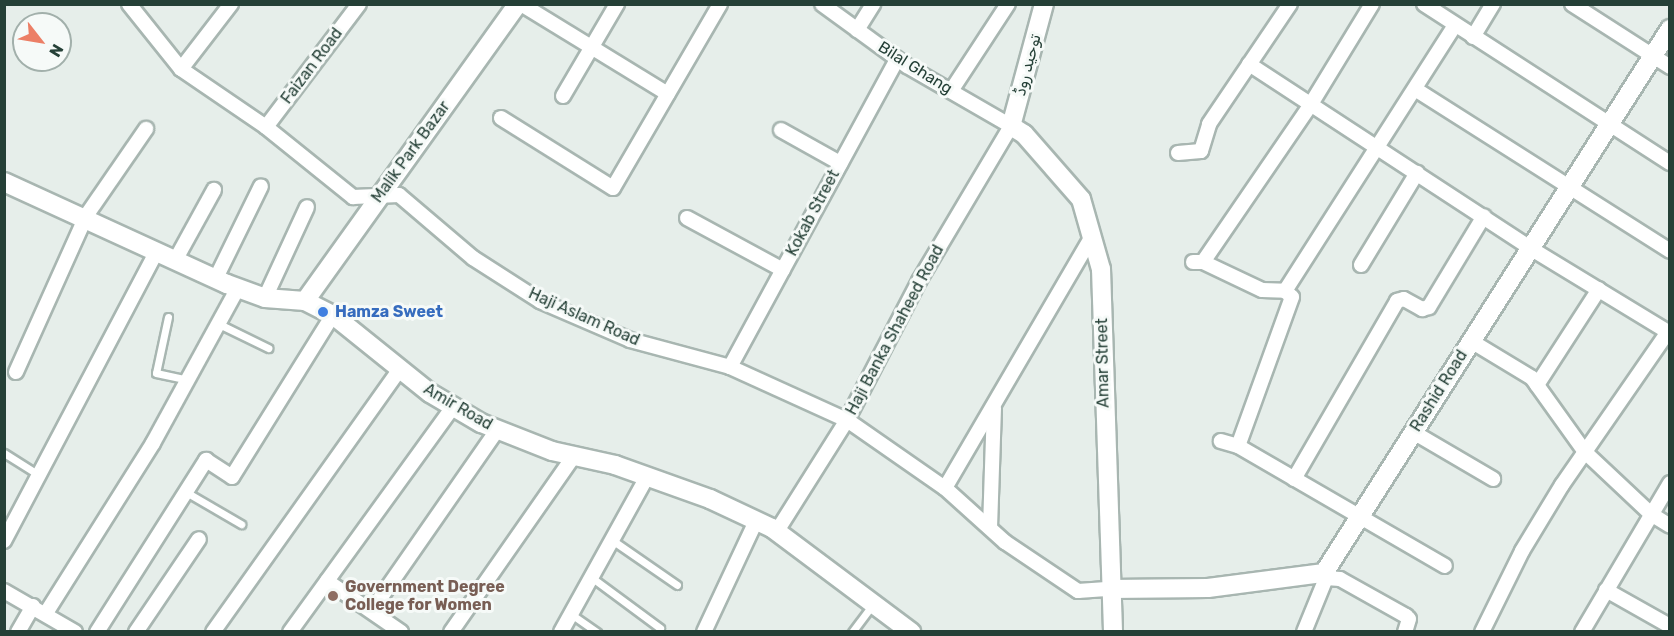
<!DOCTYPE html>
<html>
<head>
<meta charset="utf-8">
<style>
	body { margin:0 }
	#map { position:relative; width:1674px; height:636px; overflow:hidden; background:#e6eeea; font-family:Rubik,"Noto Sans Arabic",sans-serif }
	div>[style] { position:absolute }
	[style*='--x'] { left:calc(var(--x)*1px); top:calc(var(--y)*1px); width:calc(var(--w)*1px); rotate:calc(var(--a)*1deg) }
	.roads { filter:drop-shadow(2px 0 #a8b6b1) drop-shadow(-2px 0 #a8b6b1) drop-shadow(0 2px #a8b6b1) drop-shadow(0 -2px #a8b6b1) }
	.lane>* { height:7px; margin:-3.5px; padding:0 3.5px; transform-origin:3.5px; border-radius:3.5px; background:#fff }
	.street>* { height:14px; margin:-7px; padding:0 7px; transform-origin:7px; border-radius:7px; background:#fff }
	.secondary>* { height:18px; margin:-9px; padding:0 9px; transform-origin:9px; border-radius:9px; background:#fff }
	.dots>* { width:16px; height:16px; translate:-50% -50%; box-sizing:border-box; border:3px solid #f6faf8; border-radius:50% }
	span { translate:-50% -50%; white-space:nowrap; text-align:center; line-height:1.15; -webkit-text-stroke:6px #f6faf8; paint-order:stroke }
	.street-label { font-size:16px; color:#254037 }
	.shop-label { font-size:16px; color:#366cbe; font-weight:700 }
	.left { translate:0 -50%; text-align:left }
	.education-label { font-size:16px; color:#785e54; font-weight:700 }
	.frame { position:absolute; inset:0; border:6px solid #254037; pointer-events:none }
	.north { position:absolute; left:12px; top:12px; width:60px; height:60px; box-sizing:border-box; background:#f6faf8; border:2px solid #a2b0ab; border-radius:50%; rotate:121deg; font-size:16px; font-weight:700; line-height:24px; text-align:center; color:#254037 }
	.north::after { content:''; display:block; margin:auto; width:21px; height:27px; background:#ec7f66; clip-path:polygon(50% 0,100% 100%,50% 72%,0 100%) }
</style>
</head>
<body>
<div id="map">
	<div class="roads">
		<div class="lane">
			<i style="--x:168;--y:317;--w:57;--a:102.1"></i>
			<i style="--x:156;--y:373;--w:33;--a:12"></i>
			<i style="--x:219;--y:324;--w:55;--a:26.1"></i>
			<i style="--x:4;--y:453;--w:41;--a:32.2"></i>
			<i style="--x:186;--y:492;--w:64;--a:30.2"></i>
			<i style="--x:612;--y:540;--w:79;--a:34.7"></i>
			<i style="--x:591;--y:577;--w:86;--a:36.5"></i>
			<i style="--x:571;--y:614;--w:32;--a:35"></i>
			<i style="--x:852;--y:632;--w:35;--a:-53"></i>
		</div>
		<div class="street">
			<i style="--x:129;--y:4;--w:83;--a:51.3"></i>
			<i style="--x:181;--y:69;--w:103;--a:34.3"></i>
			<i style="--x:266;--y:127;--w:112;--a:38.8"></i>
			<i style="--x:353;--y:197;--w:46;--a:-2.5"></i>
			<i style="--x:399;--y:195;--w:97;--a:40.4"></i>
			<i style="--x:473;--y:258;--w:80;--a:32.7"></i>
			<i style="--x:540;--y:301;--w:98;--a:23.4"></i>
			<i style="--x:630;--y:340;--w:104;--a:15.1"></i>
			<i style="--x:730;--y:367;--w:128;--a:24.4"></i>
			<i style="--x:847;--y:420;--w:119;--a:34.8"></i>
			<i style="--x:945;--y:488;--w:81;--a:42"></i>
			<i style="--x:1005;--y:542;--w:88;--a:33.9"></i>
			<i style="--x:1078;--y:591;--w:32;--a:-4"></i>
			<i style="--x:521;--y:4;--w:172;--a:31.5"></i>
			<i style="--x:1424;--y:4;--w:293;--a:32.9"></i>
			<i style="--x:1572;--y:4;--w:117;--a:32.7"></i>
			<i style="--x:857;--y:30;--w:31;--a:-58"></i>
			<i style="--x:1473;--y:37;--w:39;--a:-59"></i>
			<i style="--x:1249;--y:64;--w:336;--a:33.2"></i>
			<i style="--x:1530;--y:248;--w:164;--a:31.3"></i>
			<i style="--x:181;--y:69;--w:82;--a:-52.4"></i>
			<i style="--x:1415;--y:89;--w:302;--a:32.4"></i>
			<i style="--x:951;--y:91;--w:104;--a:-56.8"></i>
			<i style="--x:563;--y:96;--w:107;--a:-59.6"></i>
			<i style="--x:501;--y:118;--w:132;--a:32"></i>
			<i style="--x:613;--y:188;--w:213;--a:-59.8"></i>
			<i style="--x:266;--y:127;--w:154;--a:-52.9"></i>
			<i style="--x:781;--y:130;--w:68;--a:29.2"></i>
			<i style="--x:1178;--y:153;--w:23;--a:-5"></i>
			<i style="--x:1201;--y:151;--w:28;--a:-73"></i>
			<i style="--x:1209;--y:124;--w:145;--a:-56"></i>
			<i style="--x:687;--y:218;--w:109;--a:28.4"></i>
			<i style="--x:176;--y:259;--w:79;--a:-61.2"></i>
			<i style="--x:1193;--y:262;--w:10;--a:0"></i>
			<i style="--x:1203;--y:262;--w:65;--a:25.4"></i>
			<i style="--x:1262;--y:290;--w:23;--a:2"></i>
			<i style="--x:1285;--y:291;--w:9;--a:41"></i>
			<i style="--x:1292;--y:297;--w:158;--a:109.9"></i>
			<i style="--x:1238;--y:446;--w:18;--a:-164"></i>
			<i style="--x:1203;--y:262;--w:191;--a:-55.6"></i>
			<i style="--x:1311;--y:104;--w:117;--a:-58.6"></i>
			<i style="--x:1361;--y:265;--w:108;--a:-58.7"></i>
			<i style="--x:216;--y:278;--w:102;--a:-63.9"></i>
			<i style="--x:1285;--y:291;--w:316;--a:-57.4"></i>
			<i style="--x:265;--y:298;--w:100;--a:-65.2"></i>
			<i style="--x:1471;--y:341;--w:71;--a:31.2"></i>
			<i style="--x:1532;--y:378;--w:91;--a:54.4"></i>
			<i style="--x:1585;--y:452;--w:91;--a:43.2"></i>
			<i style="--x:1651;--y:514;--w:22;--a:32"></i>
			<i style="--x:730;--y:367;--w:350;--a:-61.5"></i>
			<i style="--x:16;--y:372;--w:171;--a:-65.8"></i>
			<i style="--x:86;--y:216;--w:106;--a:-55.4"></i>
			<i style="--x:1537;--y:385;--w:114;--a:-57.1"></i>
			<i style="--x:1413;--y:432;--w:93;--a:30.4"></i>
			<i style="--x:1238;--y:446;--w:239;--a:30.1"></i>
			<i style="--x:1294;--y:479;--w:206;--a:-59.9"></i>
			<i style="--x:1397;--y:301;--w:7;--a:-16"></i>
			<i style="--x:1404;--y:299;--w:21;--a:29"></i>
			<i style="--x:1422;--y:309;--w:7;--a:-16"></i>
			<i style="--x:1429;--y:307;--w:106;--a:-58.9"></i>
			<i style="--x:945;--y:488;--w:292;--a:-59.7"></i>
			<i style="--x:990;--y:528;--w:120;--a:-88.1"></i>
			<i style="--x:777;--y:531;--w:131;--a:-57.8"></i>
			<i style="--x:847;--y:420;--w:157;--a:-62.6"></i>
			<i style="--x:919;--y:281;--w:180;--a:-59.3"></i>
			<i style="--x:1011;--y:126;--w:120;--a:-150"></i>
			<i style="--x:907;--y:66;--w:105;--a:-143.9"></i>
			<i style="--x:4;--y:541;--w:328;--a:-62.2"></i>
			<i style="--x:1326;--y:578;--w:14;--a:4"></i>
			<i style="--x:1340;--y:579;--w:76;--a:29.3"></i>
			<i style="--x:1406;--y:616;--w:4;--a:45"></i>
			<i style="--x:1409;--y:619;--w:14;--a:107"></i>
			<i style="--x:327;--y:581;--w:90;--a:34.6"></i>
			<i style="--x:1606;--y:590;--w:73;--a:29.4"></i>
			<i style="--x:4;--y:591;--w:82;--a:30"></i>
			<i style="--x:372;--y:610;--w:219;--a:-55.2"></i>
			<i style="--x:46;--y:613;--w:201;--a:-57.8"></i>
			<i style="--x:153;--y:443;--w:177;--a:-61.3"></i>
			<i style="--x:18;--y:632;--w:30;--a:-60"></i>
			<i style="--x:97;--y:632;--w:204;--a:-57.6"></i>
			<i style="--x:206;--y:460;--w:31;--a:33"></i>
			<i style="--x:232;--y:477;--w:191;--a:-58.1"></i>
			<i style="--x:136;--y:632;--w:112;--a:-55.9"></i>
			<i style="--x:213;--y:632;--w:323;--a:-54.6"></i>
			<i style="--x:290;--y:632;--w:278;--a:-54.1"></i>
			<i style="--x:451;--y:632;--w:215;--a:-55.1"></i>
			<i style="--x:561;--y:632;--w:177;--a:-61"></i>
			<i style="--x:704;--y:632;--w:123;--a:-64.9"></i>
			<i style="--x:1304;--y:632;--w:58;--a:-67.8"></i>
			<i style="--x:1326;--y:578;--w:5;--a:-112"></i>
			<i style="--x:1482;--y:632;--w:90;--a:-63.7"></i>
			<i style="--x:1522;--y:551;--w:77;--a:-58.8"></i>
			<i style="--x:1562;--y:485;--w:186;--a:-55.3"></i>
			<i style="--x:1582;--y:632;--w:173;--a:-59.4"></i>
		</div>
		<div class="secondary">
			<i style="--x:1044;--y:4;--w:126;--a:105.1"></i>
			<i style="--x:1011;--y:126;--w:15;--a:32"></i>
			<i style="--x:1024;--y:134;--w:86;--a:48.8"></i>
			<i style="--x:1081;--y:199;--w:73;--a:74.1"></i>
			<i style="--x:1101;--y:269;--w:363;--a:88.1"></i>
			<i style="--x:4;--y:182;--w:245;--a:24.6"></i>
			<i style="--x:227;--y:284;--w:40;--a:20.2"></i>
			<i style="--x:265;--y:298;--w:40;--a:4.3"></i>
			<i style="--x:305;--y:301;--w:31;--a:27"></i>
			<i style="--x:333;--y:315;--w:124;--a:38.8"></i>
			<i style="--x:430;--y:393;--w:59;--a:30.5"></i>
			<i style="--x:481;--y:423;--w:76;--a:21.5"></i>
			<i style="--x:552;--y:451;--w:65;--a:12.5"></i>
			<i style="--x:615;--y:465;--w:101;--a:19.7"></i>
			<i style="--x:710;--y:499;--w:68;--a:25.1"></i>
			<i style="--x:772;--y:528;--w:174;--a:36.8"></i>
			<i style="--x:305;--y:301;--w:365;--a:-54.4"></i>
			<i style="--x:1110;--y:589;--w:98;--a:-0.6"></i>
			<i style="--x:1208;--y:588;--w:117;--a:-7.4"></i>
			<i style="--x:1324;--y:573;--w:645;--a:-57.54"></i>
		</div>
	</div>
	<div class="dots">
		<i style="left:323px;top:312px;background:#3f7fe0"></i>
		<i style="left:333px;top:596px;background:#8d6e63"></i>
	</div>
	<div class="street-label">
		<span style="left:1028px;top:65px;rotate:-75deg">توحید روڈ</span>
		<span style="left:312px;top:66px;rotate:-53deg">Faizan Road</span>
		<span style="left:915px;top:68px;rotate:32deg">Bilal Ghang</span>
		<span style="left:411px;top:152px;rotate:-54deg">Malik Park Bazar</span>
		<span style="left:813px;top:213px;rotate:-62deg">Kokab Street</span>
		<span style="left:584px;top:317px;rotate:24deg">Haji Aslam Road</span>
		<span style="left:895px;top:330px;rotate:-62deg">Haji Banka Shaheed Road</span>
		<span style="left:1103px;top:363px;rotate:-91deg">Amar Street</span>
		<span style="left:1439px;top:391px;rotate:-58deg">Rashid Road</span>
		<span style="left:458px;top:407px;rotate:30deg">Amir Road</span>
	</div>
	<div class="shop-label">
		<span class="left" style="left:335px;top:312px">Hamza Sweet</span>
	</div>
	<div class="education-label">
		<span class="left" style="left:345px;top:596px">Government Degree<br>College for Women</span>
	</div>
	<div class="frame"></div>
	<div class="north">N</div>
</div>
</body>
</html>
